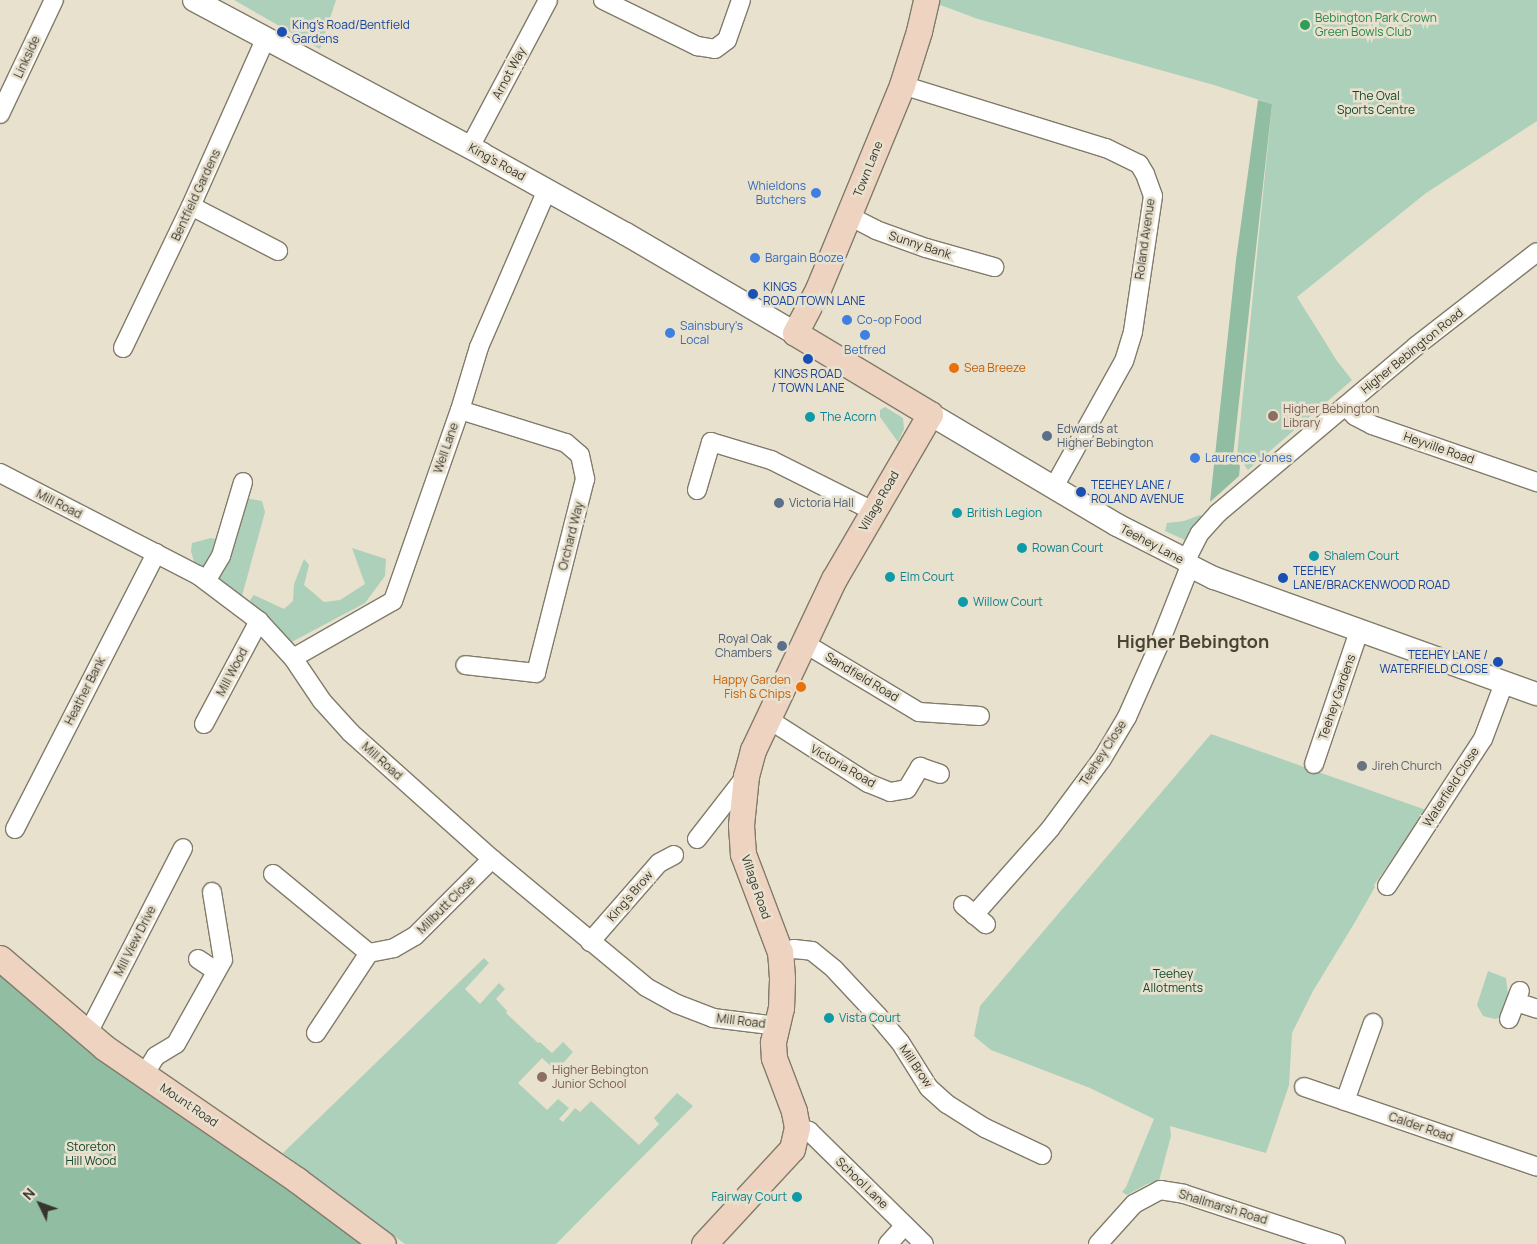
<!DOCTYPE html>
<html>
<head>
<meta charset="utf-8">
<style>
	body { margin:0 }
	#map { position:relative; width:1537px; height:1244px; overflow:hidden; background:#e8e1ce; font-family:Manrope,sans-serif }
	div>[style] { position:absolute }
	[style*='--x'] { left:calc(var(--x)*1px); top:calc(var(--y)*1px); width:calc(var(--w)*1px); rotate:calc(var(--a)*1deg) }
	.green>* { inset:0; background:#acd0b9 }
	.forest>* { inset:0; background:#91bda2 }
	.roads { filter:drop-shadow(1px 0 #817b6a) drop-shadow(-1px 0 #817b6a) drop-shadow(0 1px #817b6a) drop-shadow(0 -1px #817b6a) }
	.minor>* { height:18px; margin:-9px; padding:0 9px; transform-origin:9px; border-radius:9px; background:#fff }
	.tertiary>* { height:22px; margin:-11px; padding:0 11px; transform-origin:11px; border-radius:11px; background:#fff }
	.secondary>* { height:25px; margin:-12.5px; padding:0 12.5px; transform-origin:12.5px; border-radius:12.5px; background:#eed3c0 }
	.dots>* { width:14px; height:14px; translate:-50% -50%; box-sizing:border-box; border:2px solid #e8e1ce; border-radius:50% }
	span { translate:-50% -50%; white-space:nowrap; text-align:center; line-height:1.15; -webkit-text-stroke:5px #e8e1ce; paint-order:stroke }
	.leisure-label { font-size:12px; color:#27864d }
	.left { translate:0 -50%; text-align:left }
	.transit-label { font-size:12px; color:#164399 }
	.right { translate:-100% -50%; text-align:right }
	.street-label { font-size:12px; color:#37342d }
	.park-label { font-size:12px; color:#11462c }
	.shop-label { font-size:12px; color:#366cbe }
	.food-label { font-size:12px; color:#c56008 }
	.education-label { font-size:12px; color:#785e54 }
	.culture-label { font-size:12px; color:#0d838f }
	.service-label { font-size:12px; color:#4e5e75 }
	.worship-label { font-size:12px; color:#5b616d }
	.district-label { font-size:18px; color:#4a4434; font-weight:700 }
	.north { position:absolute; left:15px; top:1179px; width:50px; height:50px; -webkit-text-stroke:4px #e8e1ce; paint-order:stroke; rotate:312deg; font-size:14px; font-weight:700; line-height:20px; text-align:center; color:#37342d }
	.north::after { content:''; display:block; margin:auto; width:18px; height:22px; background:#37342d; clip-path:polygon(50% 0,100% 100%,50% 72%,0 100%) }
</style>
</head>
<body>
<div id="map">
	<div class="green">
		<i style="clip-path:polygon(234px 0,336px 0,320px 49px)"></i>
		<i style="clip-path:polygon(927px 0,1537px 0,1537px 121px,1426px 193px,1297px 297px,1337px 361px,1352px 380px,1248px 470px,1237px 455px,1272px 104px,1214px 85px,978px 19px)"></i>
		<i style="clip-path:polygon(885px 407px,903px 418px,904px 429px,898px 442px,880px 417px,880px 410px)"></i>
		<i style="clip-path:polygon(246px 498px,262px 501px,265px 512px,242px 596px,238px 600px,197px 573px,191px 551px,192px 543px,211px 538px,230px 542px,239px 531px)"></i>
		<i style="clip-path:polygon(1200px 515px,1204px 518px,1187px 541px,1165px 531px,1167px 523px,1184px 521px)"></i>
		<i style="clip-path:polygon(352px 548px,386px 559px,385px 576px,365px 603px,286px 645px,253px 610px,250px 600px,254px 595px,284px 609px,293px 601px,294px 584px,304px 559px,309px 565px,304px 585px,324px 602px,340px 600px,365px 584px)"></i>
		<i style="clip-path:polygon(1211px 734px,1426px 810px,1374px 885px,1375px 887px,1355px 922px,1313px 991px,1292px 1033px,1289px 1085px,1266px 1153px,1170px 1126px,1171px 1136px,1159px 1181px,1147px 1184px,1127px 1195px,1122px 1192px,1126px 1187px,1154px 1119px,1090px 1088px,991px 1050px,974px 1036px,980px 1006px)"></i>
		<i style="clip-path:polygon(484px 958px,489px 963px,465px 989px,480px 1004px,499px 983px,505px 989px,496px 999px,507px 1011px,506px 1013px,538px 1043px,540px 1042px,552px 1053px,563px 1042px,573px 1052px,556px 1071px,542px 1058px,518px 1083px,547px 1110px,558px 1099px,569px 1108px,559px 1119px,563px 1122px,575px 1108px,580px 1112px,591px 1101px,639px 1145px,659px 1124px,654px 1118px,677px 1093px,693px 1106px,556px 1244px,405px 1244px,283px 1153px)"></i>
		<i style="clip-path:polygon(1488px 971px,1506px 978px,1508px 995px,1503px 1011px,1504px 1017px,1495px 1019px,1483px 1016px,1477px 1005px)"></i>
	</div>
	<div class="forest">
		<i style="clip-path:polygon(1258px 100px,1272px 104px,1233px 456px,1240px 466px,1239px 476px,1210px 502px,1236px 260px)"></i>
		<i style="clip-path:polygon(0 967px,372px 1244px,0 1244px)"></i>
	</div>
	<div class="roads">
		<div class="minor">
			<i style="--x:603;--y:0;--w:105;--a:26.1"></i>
			<i style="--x:697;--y:46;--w:18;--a:9"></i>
			<i style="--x:715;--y:49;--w:15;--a:-37"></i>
			<i style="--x:727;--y:40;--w:42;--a:-70.7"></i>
			<i style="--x:902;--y:85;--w:214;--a:17.2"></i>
			<i style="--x:1106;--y:148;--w:37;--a:26"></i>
			<i style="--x:1139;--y:164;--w:12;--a:59"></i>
			<i style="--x:1145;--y:174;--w:23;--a:70"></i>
			<i style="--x:1153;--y:196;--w:137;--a:98.4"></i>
			<i style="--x:1133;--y:332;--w:30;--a:107"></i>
			<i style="--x:1124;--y:361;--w:144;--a:119.1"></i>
			<i style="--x:0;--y:114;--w:126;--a:-64.7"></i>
			<i style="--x:470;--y:147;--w:166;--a:-62"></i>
			<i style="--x:191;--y:206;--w:98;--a:27.3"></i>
			<i style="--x:849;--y:216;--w:30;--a:27"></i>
			<i style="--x:876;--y:230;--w:53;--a:19.8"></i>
			<i style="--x:926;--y:248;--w:71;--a:15.6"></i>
			<i style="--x:123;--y:348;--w:157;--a:-64.4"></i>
			<i style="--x:191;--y:206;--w:182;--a:-66"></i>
			<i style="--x:1345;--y:406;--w:14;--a:45"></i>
			<i style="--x:1355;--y:416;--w:19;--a:28"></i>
			<i style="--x:1372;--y:425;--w:175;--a:19.1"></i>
			<i style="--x:460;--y:410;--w:111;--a:17.3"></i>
			<i style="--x:566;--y:443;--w:18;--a:41"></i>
			<i style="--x:580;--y:455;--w:25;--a:78"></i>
			<i style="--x:585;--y:479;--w:200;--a:104.2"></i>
			<i style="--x:536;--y:673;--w:71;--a:-173.6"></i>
			<i style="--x:0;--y:473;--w:223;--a:27.3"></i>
			<i style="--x:198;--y:575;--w:76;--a:37"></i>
			<i style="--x:259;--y:621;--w:50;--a:47.4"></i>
			<i style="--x:293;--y:658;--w:52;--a:56"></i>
			<i style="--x:322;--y:701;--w:43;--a:47.8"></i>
			<i style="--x:351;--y:733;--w:189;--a:41.8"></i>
			<i style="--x:492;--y:859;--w:200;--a:39.7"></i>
			<i style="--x:646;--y:987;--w:35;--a:29"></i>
			<i style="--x:677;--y:1004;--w:39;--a:21"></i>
			<i style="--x:713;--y:1018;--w:64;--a:7.1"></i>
			<i style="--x:697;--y:490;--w:50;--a:-73.7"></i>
			<i style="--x:711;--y:442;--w:63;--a:16.7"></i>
			<i style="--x:771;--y:460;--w:114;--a:26.6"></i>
			<i style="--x:1186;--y:560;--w:30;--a:-63"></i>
			<i style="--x:1200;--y:533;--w:27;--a:-48"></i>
			<i style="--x:1218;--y:513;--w:259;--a:-40.1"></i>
			<i style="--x:1416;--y:346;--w:153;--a:-37.8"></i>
			<i style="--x:206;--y:581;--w:29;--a:-59"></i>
			<i style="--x:221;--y:556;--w:77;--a:-73.4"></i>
			<i style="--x:804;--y:643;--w:134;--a:31"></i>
			<i style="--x:919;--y:712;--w:61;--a:3.8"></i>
			<i style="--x:293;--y:658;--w:115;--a:-29.7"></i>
			<i style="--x:393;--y:601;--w:202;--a:-70.7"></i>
			<i style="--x:460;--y:410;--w:66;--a:-73.2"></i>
			<i style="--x:479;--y:347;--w:171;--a:-66.6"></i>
			<i style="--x:768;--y:719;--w:119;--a:32.6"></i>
			<i style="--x:868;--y:783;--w:24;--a:22"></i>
			<i style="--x:890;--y:792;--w:17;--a:-10"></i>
			<i style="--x:907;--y:789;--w:26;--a:-59"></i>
			<i style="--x:920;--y:767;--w:21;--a:19"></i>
			<i style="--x:204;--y:724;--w:117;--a:-61.9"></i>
			<i style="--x:1314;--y:764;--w:140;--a:-71.3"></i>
			<i style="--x:15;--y:829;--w:310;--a:-62.9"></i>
			<i style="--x:697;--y:839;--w:80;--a:-52.1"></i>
			<i style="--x:273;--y:874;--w:124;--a:39.5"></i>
			<i style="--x:369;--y:953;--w:25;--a:-11"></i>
			<i style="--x:394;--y:948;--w:24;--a:-30"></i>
			<i style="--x:415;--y:936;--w:109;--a:-45"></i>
			<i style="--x:1387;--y:886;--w:176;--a:-56.9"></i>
			<i style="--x:1483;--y:739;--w:60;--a:-69.4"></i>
			<i style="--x:963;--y:905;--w:30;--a:40"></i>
			<i style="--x:974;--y:915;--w:115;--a:-48.5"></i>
			<i style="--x:1050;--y:829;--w:87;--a:-53.4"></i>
			<i style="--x:1102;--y:759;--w:49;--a:-59.2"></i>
			<i style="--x:1127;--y:717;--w:77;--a:-66.1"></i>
			<i style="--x:1158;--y:647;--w:87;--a:-68.4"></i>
			<i style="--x:590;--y:942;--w:105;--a:-48.9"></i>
			<i style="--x:659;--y:863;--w:17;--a:-28"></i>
			<i style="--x:780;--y:952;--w:14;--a:-12"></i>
			<i style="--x:794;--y:949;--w:18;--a:6"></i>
			<i style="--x:812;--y:951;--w:28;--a:39"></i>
			<i style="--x:834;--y:969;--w:64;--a:46.9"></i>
			<i style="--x:878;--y:1016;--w:34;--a:50"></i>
			<i style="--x:900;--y:1042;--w:54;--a:57.8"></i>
			<i style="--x:929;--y:1088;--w:24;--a:42"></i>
			<i style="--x:947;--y:1104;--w:45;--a:32.3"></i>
			<i style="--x:985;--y:1128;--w:63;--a:25.3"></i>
			<i style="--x:198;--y:959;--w:22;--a:34"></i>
			<i style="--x:1516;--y:1002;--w:22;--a:18"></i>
			<i style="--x:1509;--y:1019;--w:30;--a:-69"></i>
			<i style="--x:316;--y:1033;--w:96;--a:-56.5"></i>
			<i style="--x:87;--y:1035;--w:210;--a:-62.8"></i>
			<i style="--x:144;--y:1075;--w:22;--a:-58"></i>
			<i style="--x:156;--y:1056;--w:23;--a:-31"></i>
			<i style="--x:176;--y:1044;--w:96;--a:-60.8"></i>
			<i style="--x:223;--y:960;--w:69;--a:-99.2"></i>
			<i style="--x:1304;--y:1087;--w:246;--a:18.9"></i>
			<i style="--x:1345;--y:1101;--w:83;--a:-70.3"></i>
			<i style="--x:797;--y:1127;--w:13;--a:18"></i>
			<i style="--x:809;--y:1131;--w:161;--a:44.5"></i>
			<i style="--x:888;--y:1244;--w:25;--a:-48"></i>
			<i style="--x:1098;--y:1244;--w:54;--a:-48"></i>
			<i style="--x:1134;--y:1204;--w:30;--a:-28"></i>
			<i style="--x:1160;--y:1190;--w:24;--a:9"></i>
			<i style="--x:1184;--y:1194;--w:160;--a:18.2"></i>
		</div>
		<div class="tertiary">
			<i style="--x:194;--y:0;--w:327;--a:28.1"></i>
			<i style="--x:482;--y:154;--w:165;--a:29.1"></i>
			<i style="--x:626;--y:234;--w:196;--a:30.4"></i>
			<i style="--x:930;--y:414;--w:217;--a:30.7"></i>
			<i style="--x:1117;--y:525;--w:77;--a:26.9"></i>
			<i style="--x:1186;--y:560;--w:7;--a:56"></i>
			<i style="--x:1190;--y:566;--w:27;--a:27"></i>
			<i style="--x:1214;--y:578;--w:343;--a:19.8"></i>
		</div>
		<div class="secondary">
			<i style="--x:0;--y:958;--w:138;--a:40.6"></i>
			<i style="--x:105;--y:1048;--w:233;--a:34.5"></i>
			<i style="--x:297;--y:1180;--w:107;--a:36.7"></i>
			<i style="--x:704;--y:1244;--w:129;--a:-47.2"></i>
			<i style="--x:792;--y:1149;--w:23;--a:-77"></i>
			<i style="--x:797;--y:1127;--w:16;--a:-101"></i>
			<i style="--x:794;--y:1111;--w:57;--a:-110.7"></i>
			<i style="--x:774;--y:1058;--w:16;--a:-94"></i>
			<i style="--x:773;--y:1042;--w:35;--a:-77"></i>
			<i style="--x:781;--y:1008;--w:30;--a:-88"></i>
			<i style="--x:782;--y:978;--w:26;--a:-94"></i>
			<i style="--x:780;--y:952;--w:105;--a:-110.7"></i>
			<i style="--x:743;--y:854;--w:29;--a:-94"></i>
			<i style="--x:741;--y:825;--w:49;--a:-84.2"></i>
			<i style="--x:746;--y:776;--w:27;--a:-75"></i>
			<i style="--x:753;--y:750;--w:189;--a:-64.7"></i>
			<i style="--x:834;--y:579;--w:191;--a:-59.8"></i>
			<i style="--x:930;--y:414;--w:157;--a:-149"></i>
			<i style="--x:795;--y:333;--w:50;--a:-62.4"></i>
			<i style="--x:818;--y:289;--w:221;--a:-67.6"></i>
			<i style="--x:902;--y:85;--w:57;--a:-72.5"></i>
			<i style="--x:919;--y:31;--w:32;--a:-77"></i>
		</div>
	</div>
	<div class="dots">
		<i style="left:1305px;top:25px;background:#2e9e5b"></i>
		<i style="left:282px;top:32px;background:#1a4fb4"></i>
		<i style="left:816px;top:193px;background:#3f7fe0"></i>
		<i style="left:755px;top:258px;background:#3f7fe0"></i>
		<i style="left:753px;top:294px;background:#1a4fb4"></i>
		<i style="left:847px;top:320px;background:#3f7fe0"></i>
		<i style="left:670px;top:333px;background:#3f7fe0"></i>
		<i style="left:865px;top:335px;background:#3f7fe0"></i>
		<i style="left:808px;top:359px;background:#1a4fb4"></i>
		<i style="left:954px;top:368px;background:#e8710a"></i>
		<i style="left:1273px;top:416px;background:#8d6e63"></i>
		<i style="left:810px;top:417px;background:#0f9aa8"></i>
		<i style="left:1047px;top:436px;background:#5c6f8a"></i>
		<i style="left:1195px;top:458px;background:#3f7fe0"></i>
		<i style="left:1081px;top:492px;background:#1a4fb4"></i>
		<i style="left:779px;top:503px;background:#5c6f8a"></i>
		<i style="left:957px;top:513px;background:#0f9aa8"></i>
		<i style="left:1022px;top:548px;background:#0f9aa8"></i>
		<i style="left:1314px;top:556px;background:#0f9aa8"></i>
		<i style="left:890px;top:577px;background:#0f9aa8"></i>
		<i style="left:1283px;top:578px;background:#1a4fb4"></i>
		<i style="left:963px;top:602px;background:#0f9aa8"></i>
		<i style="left:782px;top:646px;background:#5c6f8a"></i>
		<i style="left:1498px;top:662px;background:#1a4fb4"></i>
		<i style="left:801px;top:687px;background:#e8710a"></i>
		<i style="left:1362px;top:766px;background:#6b7280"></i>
		<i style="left:829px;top:1018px;background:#0f9aa8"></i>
		<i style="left:542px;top:1077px;background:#8d6e63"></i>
		<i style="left:797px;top:1197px;background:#0f9aa8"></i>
	</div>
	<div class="leisure-label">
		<span class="left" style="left:1315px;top:25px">Bebington Park Crown<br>Green Bowls Club</span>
	</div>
	<div class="transit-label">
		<span class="left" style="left:292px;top:32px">King's Road/Bentfield<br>Gardens</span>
		<span class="left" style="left:763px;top:294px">KINGS<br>ROAD/TOWN LANE</span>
		<span style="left:808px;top:381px">KINGS ROAD<br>/ TOWN LANE</span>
		<span class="left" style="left:1091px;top:492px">TEEHEY LANE /<br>ROLAND AVENUE</span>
		<span class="left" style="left:1293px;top:578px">TEEHEY<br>LANE/BRACKENWOOD ROAD</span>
		<span class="right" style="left:1488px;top:662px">TEEHEY LANE /<br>WATERFIELD CLOSE</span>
	</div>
	<div class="street-label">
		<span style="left:27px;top:57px;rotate:-65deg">Linkside</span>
		<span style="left:509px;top:73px;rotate:-62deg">Arnot Way</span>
		<span style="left:497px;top:162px;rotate:29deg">King's Road</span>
		<span style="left:868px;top:169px;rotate:-68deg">Town Lane</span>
		<span style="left:196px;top:195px;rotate:-65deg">Bentfield Gardens</span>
		<span style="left:1145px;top:239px;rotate:-82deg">Roland Avenue</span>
		<span style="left:920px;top:245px;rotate:18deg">Sunny Bank</span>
		<span style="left:1412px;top:351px;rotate:-39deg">Higher Bebington Road</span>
		<span style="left:446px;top:448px;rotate:-71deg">Well Lane</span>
		<span style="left:1439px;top:448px;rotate:19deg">Heyville Road</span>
		<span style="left:879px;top:501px;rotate:-60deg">Village Road</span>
		<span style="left:59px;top:504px;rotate:27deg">Mill Road</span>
		<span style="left:571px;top:536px;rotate:-76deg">Orchard Way</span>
		<span style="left:1152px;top:544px;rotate:28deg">Teehey Lane</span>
		<span style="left:232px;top:672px;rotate:-62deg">Mill Wood</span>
		<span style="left:862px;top:677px;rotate:31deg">Sandfield Road</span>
		<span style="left:85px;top:691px;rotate:-63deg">Heather Bank</span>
		<span style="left:1337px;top:697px;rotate:-71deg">Teehey Gardens</span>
		<span style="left:1103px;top:753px;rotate:-57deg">Teehey Close</span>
		<span style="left:382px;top:761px;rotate:42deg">Mill Road</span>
		<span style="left:843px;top:766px;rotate:30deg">Victoria Road</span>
		<span style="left:1451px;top:787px;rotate:-57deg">Waterfield Close</span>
		<span style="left:756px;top:887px;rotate:71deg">Village Road</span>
		<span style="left:630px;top:896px;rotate:-49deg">King's Brow</span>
		<span style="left:446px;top:905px;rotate:-45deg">Millbutt Close</span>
		<span style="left:135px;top:941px;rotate:-63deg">Mill View Drive</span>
		<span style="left:741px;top:1021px;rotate:7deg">Mill Road</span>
		<span style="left:916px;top:1066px;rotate:56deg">Mill Brow</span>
		<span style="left:189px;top:1105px;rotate:34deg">Mount Road</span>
		<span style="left:1421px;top:1127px;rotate:19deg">Calder Road</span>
		<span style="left:862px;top:1183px;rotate:44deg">School Lane</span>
		<span style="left:1223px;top:1207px;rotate:17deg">Shallmarsh Road</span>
	</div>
	<div class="park-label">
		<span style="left:1376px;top:103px">The Oval<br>Sports Centre</span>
		<span style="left:1173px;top:981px">Teehey<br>Allotments</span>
		<span style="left:91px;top:1154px">Storeton<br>Hill Wood</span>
	</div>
	<div class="shop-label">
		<span class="right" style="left:806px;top:193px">Whieldons<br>Butchers</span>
		<span class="left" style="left:765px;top:258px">Bargain Booze</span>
		<span class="left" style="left:857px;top:320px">Co-op Food</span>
		<span class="left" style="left:680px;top:333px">Sainsbury's<br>Local</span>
		<span style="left:865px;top:350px">Betfred</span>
		<span class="left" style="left:1205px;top:458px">Laurence Jones</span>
	</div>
	<div class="food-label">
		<span class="left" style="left:964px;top:368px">Sea Breeze</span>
		<span class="right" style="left:791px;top:687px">Happy Garden<br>Fish &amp; Chips</span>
	</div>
	<div class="education-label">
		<span class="left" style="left:1283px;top:416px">Higher Bebington<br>Library</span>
		<span class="left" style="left:552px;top:1077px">Higher Bebington<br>Junior School</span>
	</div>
	<div class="culture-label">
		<span class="left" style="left:820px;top:417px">The Acorn</span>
		<span class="left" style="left:967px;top:513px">British Legion</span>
		<span class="left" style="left:1032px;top:548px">Rowan Court</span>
		<span class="left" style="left:1324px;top:556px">Shalem Court</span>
		<span class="left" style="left:900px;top:577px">Elm Court</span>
		<span class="left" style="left:973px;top:602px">Willow Court</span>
		<span class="left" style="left:839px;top:1018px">Vista Court</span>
		<span class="right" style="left:787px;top:1197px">Fairway Court</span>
	</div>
	<div class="service-label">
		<span class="left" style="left:1057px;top:436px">Edwards at<br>Higher Bebington</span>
		<span class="left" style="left:789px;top:503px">Victoria Hall</span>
		<span class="right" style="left:772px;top:646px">Royal Oak<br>Chambers</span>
	</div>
	<div class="worship-label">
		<span class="left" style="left:1372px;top:766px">Jireh Church</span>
	</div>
	<div class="district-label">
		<span style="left:1193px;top:641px">Higher Bebington</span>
	</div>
	<div class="north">N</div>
</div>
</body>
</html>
